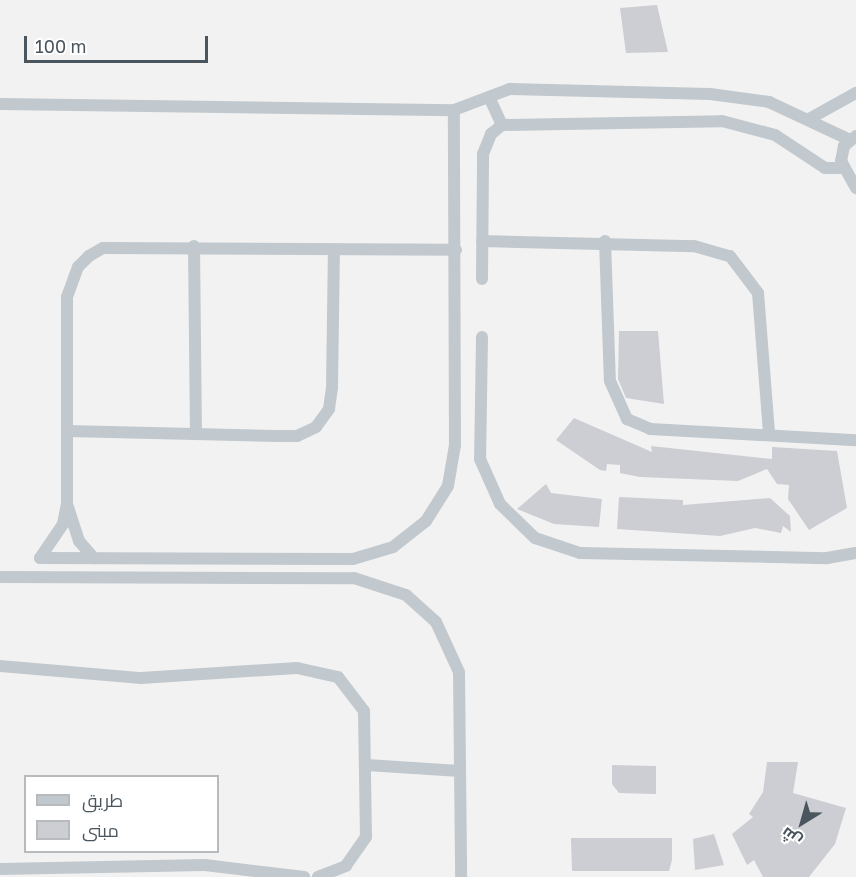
<!DOCTYPE html>
<html>
<head>
<meta charset="utf-8">
<style>
	body { margin:0 }
	#map { position:relative; width:856px; height:877px; overflow:hidden; background:#f3f2f2; font-family:"Golos Text",Cairo,sans-serif }
	div>[style] { position:absolute }
	[style*='--x'] { left:calc(var(--x)*1px); top:calc(var(--y)*1px); width:calc(var(--w)*1px); rotate:calc(var(--a)*1deg) }
	.building>* { inset:0; background:#ccced3 }
	.minor>* { height:12px; margin:-6px; padding:0 6px; transform-origin:6px; border-radius:6px; background:#c1c9ce }
	span { translate:-50% -50%; white-space:nowrap; text-align:center; line-height:1.15; -webkit-text-stroke:6px #fff; paint-order:stroke }
	.legend { position:absolute; left:24px; top:775px; width:195px; height:78px; box-sizing:border-box; background:#fff; border:2px solid #b7bbbe; margin:0; padding:8px 10px; list-style:none; font-size:18px; color:#4b555d }
	.legend li { display:flex; align-items:center; gap:12px; height:30px }
	.legend b { width:30px; border:2px solid #b7bbbe }
	.north { position:absolute; left:772px; top:793px; width:60px; height:60px; -webkit-text-stroke:4px #fff; paint-order:stroke; rotate:217deg; font-size:16px; font-weight:700; line-height:24px; text-align:center; color:#4b555d }
	.north::after { content:''; display:block; margin:auto; width:21px; height:27px; background:#4b555d; clip-path:polygon(50% 0,100% 100%,50% 72%,0 100%) }
	.scale { position:absolute; left:24px; top:36px; width:184px; height:27px; box-sizing:border-box; border:3px solid #4b555d; border-top:0; padding-left:8px; font-size:18px; line-height:21px; white-space:nowrap; color:#4b555d; -webkit-text-stroke:4px #fff; paint-order:stroke }
</style>
</head>
<body>
<div id="map">
	<div class="building">
		<i style="clip-path:polygon(657px 5px,668px 52px,626px 53px,620px 8px)"></i>
		<i style="clip-path:polygon(619px 331px,658px 331px,664px 404px,626px 398px,618px 379px)"></i>
		<i style="clip-path:polygon(574px 418px,652px 452px,651px 446px,772px 459px,772px 447px,837px 451px,847px 508px,809px 530px,788px 499px,789px 485px,777px 484px,767px 469px,738px 481px,640px 477px,620px 473px,620px 465px,607px 464px,606px 471px,600px 470px,556px 440px)"></i>
		<i style="clip-path:polygon(546px 484px,551px 493px,602px 499px,599px 527px,554px 524px,517px 509px)"></i>
		<i style="clip-path:polygon(619px 497px,683px 500px,683px 505px,770px 498px,790px 516px,791px 532px,783px 526px,781px 533px,755px 528px,720px 536px,617px 529px)"></i>
		<i style="clip-path:polygon(767px 762px,798px 762px,793px 793px,846px 808px,835px 844px,809px 877px,763px 877px,754px 860px,747px 865px,732px 834px,753px 817px,749px 814px,763px 792px)"></i>
		<i style="clip-path:polygon(612px 765px,656px 766px,656px 794px,619px 793px,612px 784px)"></i>
		<i style="clip-path:polygon(714px 834px,724px 865px,695px 870px,693px 839px)"></i>
		<i style="clip-path:polygon(571px 838px,672px 838px,672px 860px,669px 871px,572px 871px)"></i>
	</div>
	<div class="minor">
		<i style="--x:489;--y:97;--w:31;--a:65"></i>
		<i style="--x:0;--y:104;--w:454;--a:0.8"></i>
		<i style="--x:454;--y:110;--w:60;--a:-20.6"></i>
		<i style="--x:510;--y:89;--w:200;--a:1.4"></i>
		<i style="--x:710;--y:94;--w:60;--a:7.7"></i>
		<i style="--x:769;--y:102;--w:89;--a:25.1"></i>
		<i style="--x:809;--y:119;--w:54;--a:-29"></i>
		<i style="--x:856;--y:136;--w:16;--a:140"></i>
		<i style="--x:844;--y:146;--w:15;--a:101"></i>
		<i style="--x:841;--y:161;--w:31;--a:61"></i>
		<i style="--x:482;--y:241;--w:212;--a:1.4"></i>
		<i style="--x:694;--y:246;--w:37;--a:16"></i>
		<i style="--x:730;--y:256;--w:46;--a:52.9"></i>
		<i style="--x:758;--y:293;--w:140;--a:85.5"></i>
		<i style="--x:605;--y:241;--w:140;--a:88"></i>
		<i style="--x:610;--y:381;--w:42;--a:65.9"></i>
		<i style="--x:627;--y:419;--w:25;--a:23"></i>
		<i style="--x:650;--y:429;--w:206;--a:3.1"></i>
		<i style="--x:194;--y:246;--w:186;--a:89.4"></i>
		<i style="--x:482;--y:279;--w:125;--a:-89.5"></i>
		<i style="--x:483;--y:154;--w:22;--a:-68"></i>
		<i style="--x:491;--y:134;--w:14;--a:-39"></i>
		<i style="--x:502;--y:125;--w:220;--a:-1"></i>
		<i style="--x:722;--y:121;--w:55;--a:14.8"></i>
		<i style="--x:775;--y:135;--w:60;--a:33.4"></i>
		<i style="--x:825;--y:168;--w:18;--a:0"></i>
		<i style="--x:482;--y:337;--w:122;--a:90.9"></i>
		<i style="--x:480;--y:459;--w:49;--a:66"></i>
		<i style="--x:500;--y:504;--w:49;--a:44.2"></i>
		<i style="--x:535;--y:538;--w:47;--a:18.4"></i>
		<i style="--x:580;--y:553;--w:247;--a:1.2"></i>
		<i style="--x:827;--y:558;--w:29;--a:-10"></i>
		<i style="--x:68;--y:431;--w:209;--a:1.4"></i>
		<i style="--x:277;--y:436;--w:20;--a:0"></i>
		<i style="--x:297;--y:436;--w:21;--a:-25"></i>
		<i style="--x:316;--y:427;--w:22;--a:-54"></i>
		<i style="--x:329;--y:409;--w:21;--a:-82"></i>
		<i style="--x:332;--y:388;--w:137;--a:-89.2"></i>
		<i style="--x:67;--y:504;--w:39;--a:72"></i>
		<i style="--x:79;--y:541;--w:23;--a:49"></i>
		<i style="--x:40;--y:558;--w:313;--a:0.2"></i>
		<i style="--x:353;--y:559;--w:42;--a:-16.7"></i>
		<i style="--x:393;--y:547;--w:42;--a:-38.2"></i>
		<i style="--x:426;--y:521;--w:41;--a:-57.8"></i>
		<i style="--x:448;--y:486;--w:42;--a:-80.3"></i>
		<i style="--x:455;--y:445;--w:335;--a:-90.2"></i>
		<i style="--x:40;--y:558;--w:41;--a:-55.9"></i>
		<i style="--x:63;--y:524;--w:21;--a:-79"></i>
		<i style="--x:67;--y:503;--w:206;--a:-90"></i>
		<i style="--x:67;--y:297;--w:32;--a:-70"></i>
		<i style="--x:78;--y:267;--w:16;--a:-45"></i>
		<i style="--x:89;--y:256;--w:16;--a:-30"></i>
		<i style="--x:103;--y:248;--w:353;--a:0.3"></i>
		<i style="--x:0;--y:577;--w:354;--a:0.2"></i>
		<i style="--x:354;--y:578;--w:55;--a:18.1"></i>
		<i style="--x:406;--y:595;--w:40;--a:42"></i>
		<i style="--x:436;--y:622;--w:55;--a:65.3"></i>
		<i style="--x:459;--y:672;--w:205;--a:89.4"></i>
		<i style="--x:0;--y:666;--w:142;--a:4.9"></i>
		<i style="--x:141;--y:678;--w:156;--a:-3.7"></i>
		<i style="--x:297;--y:668;--w:42;--a:12.4"></i>
		<i style="--x:338;--y:677;--w:43;--a:52.6"></i>
		<i style="--x:364;--y:711;--w:126;--a:89.1"></i>
		<i style="--x:366;--y:837;--w:35;--a:125"></i>
		<i style="--x:346;--y:866;--w:30;--a:159"></i>
		<i style="--x:367;--y:765;--w:93;--a:3.7"></i>
		<i style="--x:0;--y:869;--w:205;--a:-1.1"></i>
		<i style="--x:205;--y:865;--w:100;--a:6.9"></i>
	</div>
	<ul class="legend">
	<li><b style="height:8px;background:#c1c9ce"></b>طريق</li>
	<li><b style="height:16px;background:#ccced3"></b>مبنى</li>
	</ul>
	<div class="north">ش</div>
	<div class="scale">100 m</div>
</div>
</body>
</html>
